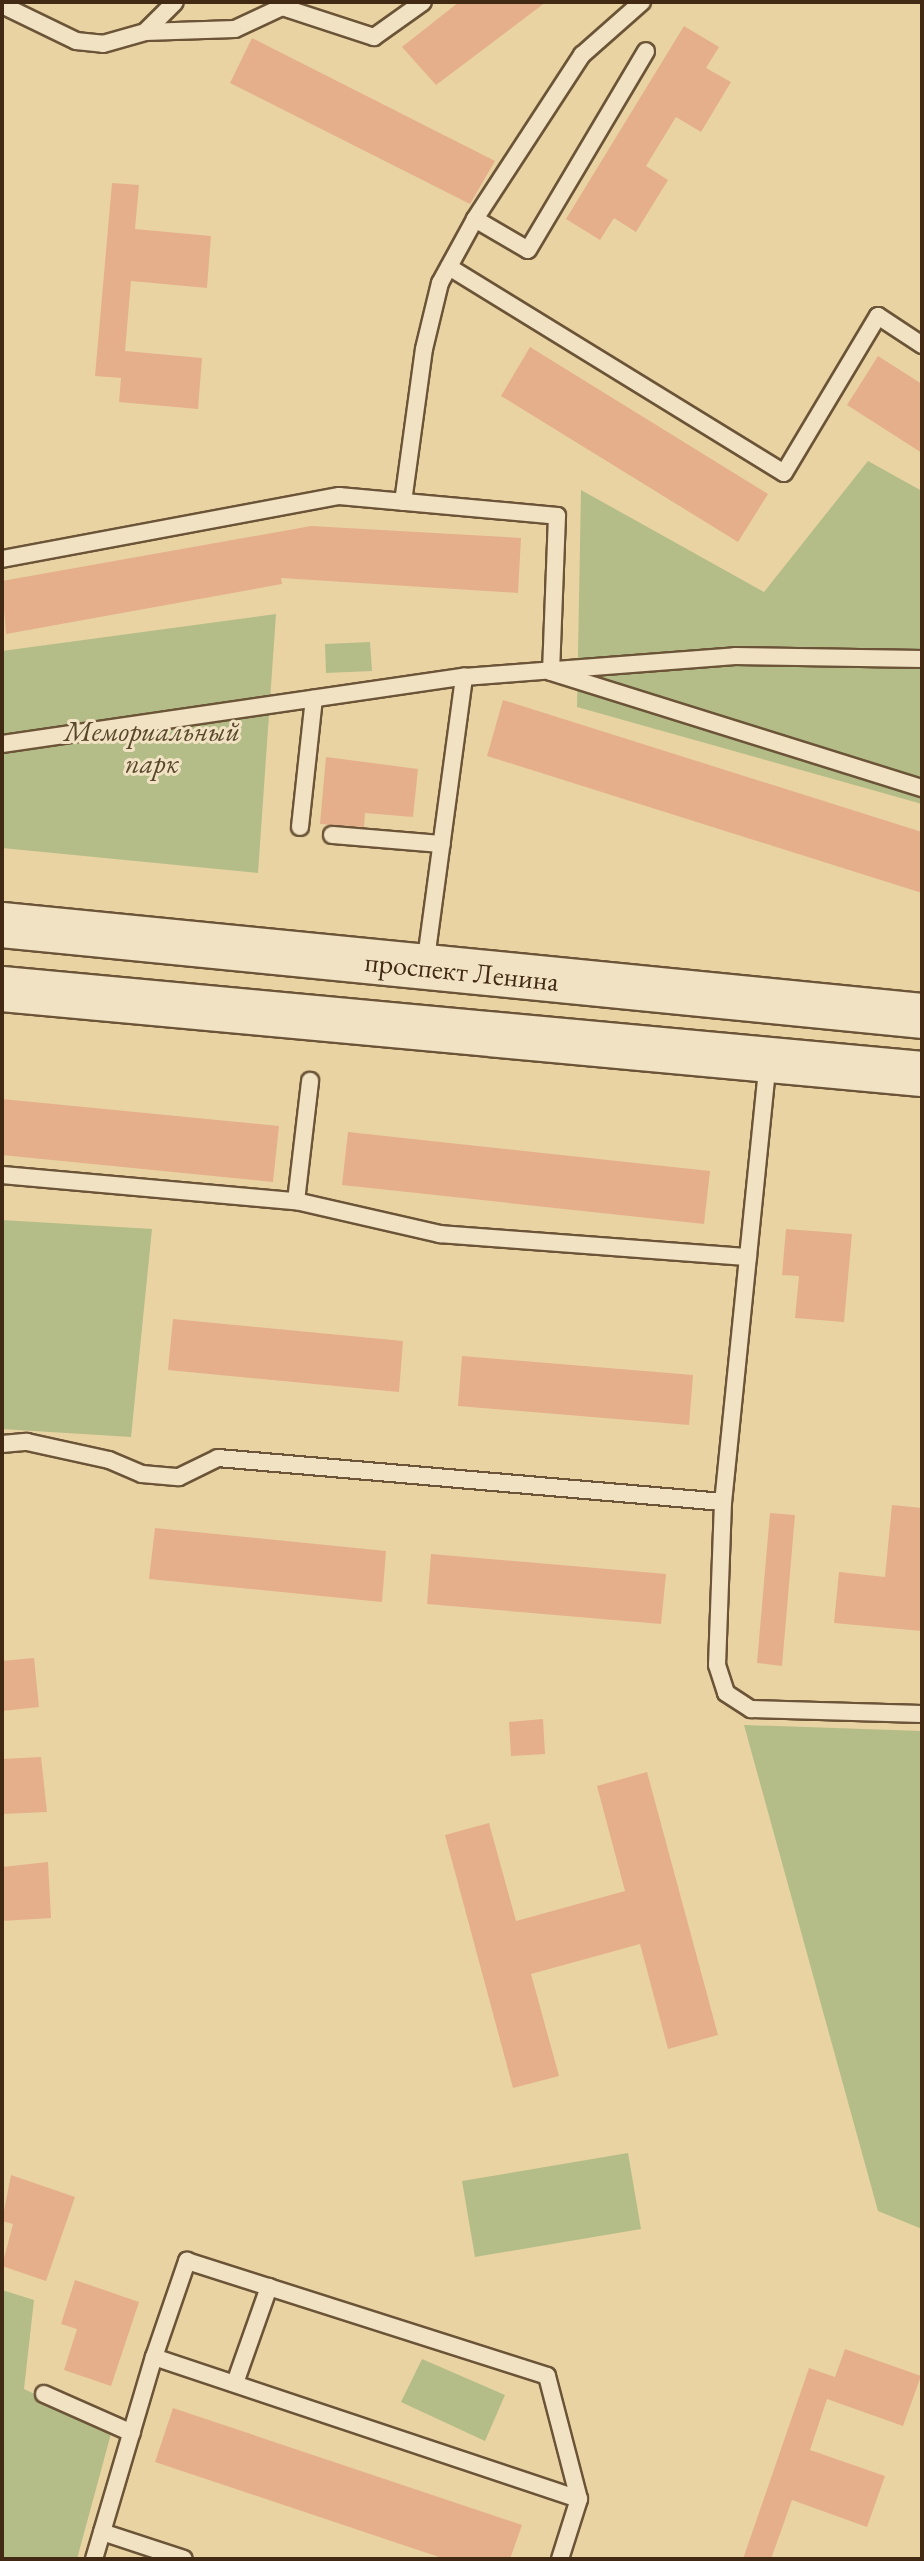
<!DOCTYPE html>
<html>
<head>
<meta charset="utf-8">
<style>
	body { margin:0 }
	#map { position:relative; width:924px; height:2561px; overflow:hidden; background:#e9d3a3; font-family:"EB Garamond",serif }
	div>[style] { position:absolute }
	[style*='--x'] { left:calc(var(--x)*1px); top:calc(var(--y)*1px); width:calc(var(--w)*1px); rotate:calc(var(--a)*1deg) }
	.green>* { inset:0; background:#b4bd88 }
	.building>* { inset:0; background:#e5af8c }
	.roads { filter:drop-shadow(2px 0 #6b5437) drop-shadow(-2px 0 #6b5437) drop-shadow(0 2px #6b5437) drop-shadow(0 -2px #6b5437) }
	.service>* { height:16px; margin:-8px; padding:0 8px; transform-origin:8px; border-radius:8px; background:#f1e2c3 }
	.secondary>* { height:44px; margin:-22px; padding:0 22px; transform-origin:22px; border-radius:22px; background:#f1e2c3 }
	span { translate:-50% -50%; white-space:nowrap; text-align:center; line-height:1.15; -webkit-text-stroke:6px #f1e2c3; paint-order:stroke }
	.park-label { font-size:28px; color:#58472a; font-style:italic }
	.street-label { font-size:28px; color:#412913 }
	.frame { position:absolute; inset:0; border:4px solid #412913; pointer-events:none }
</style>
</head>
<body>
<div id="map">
	<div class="green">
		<i style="clip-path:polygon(868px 461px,922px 491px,922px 804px,577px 707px,581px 490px,764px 592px)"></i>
		<i style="clip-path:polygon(276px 614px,258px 873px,2px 848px,2px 651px)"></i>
		<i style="clip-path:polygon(370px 642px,372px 671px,326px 673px,325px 644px)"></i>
		<i style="clip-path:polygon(2px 1220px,152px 1229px,131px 1437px,2px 1429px)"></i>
		<i style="clip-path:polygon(744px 1725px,922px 1731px,922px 2229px,878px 2211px)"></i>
		<i style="clip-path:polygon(628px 2153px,641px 2229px,475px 2257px,462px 2181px)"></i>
		<i style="clip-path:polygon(2px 2290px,34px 2300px,24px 2389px,112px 2430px,77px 2559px,2px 2559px)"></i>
		<i style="clip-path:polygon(422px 2359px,505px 2395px,485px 2441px,401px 2402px)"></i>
	</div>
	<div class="building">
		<i style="clip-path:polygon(459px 2px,546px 2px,436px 85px,402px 47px)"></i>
		<i style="clip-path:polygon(684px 26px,719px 47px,706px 68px,731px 82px,701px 132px,676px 117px,646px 166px,668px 180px,636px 232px,614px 218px,600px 240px,566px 219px)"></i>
		<i style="clip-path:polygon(252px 38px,495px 161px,470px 204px,230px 83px)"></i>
		<i style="clip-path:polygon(112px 183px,139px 185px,135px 229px,211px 236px,207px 288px,131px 281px,125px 351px,202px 358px,198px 409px,119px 402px,121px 378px,95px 376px)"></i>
		<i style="clip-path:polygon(530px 347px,768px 494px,738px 542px,501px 396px)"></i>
		<i style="clip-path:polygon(878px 356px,922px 384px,922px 453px,847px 405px)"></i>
		<i style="clip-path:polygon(311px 526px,521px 538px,518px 593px,281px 578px,282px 584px,6px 634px,2px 581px)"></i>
		<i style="clip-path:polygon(503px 700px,922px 832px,922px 893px,487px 756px)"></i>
		<i style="clip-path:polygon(326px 757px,418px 769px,413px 817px,365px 813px,364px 827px,320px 824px)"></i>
		<i style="clip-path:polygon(2px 1099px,279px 1126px,273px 1182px,2px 1155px)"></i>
		<i style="clip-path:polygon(348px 1132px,710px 1171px,704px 1224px,342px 1185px)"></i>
		<i style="clip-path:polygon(786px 1229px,852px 1234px,844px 1322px,795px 1318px,799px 1276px,782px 1275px)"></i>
		<i style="clip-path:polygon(173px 1319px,403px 1341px,399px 1392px,168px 1370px)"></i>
		<i style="clip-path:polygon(462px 1356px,693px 1375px,689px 1425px,458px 1406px)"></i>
		<i style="clip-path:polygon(892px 1505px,922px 1508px,922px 1631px,834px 1623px,839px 1572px,885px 1577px)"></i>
		<i style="clip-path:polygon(770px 1513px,795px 1515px,782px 1666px,757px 1663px)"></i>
		<i style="clip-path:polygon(155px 1528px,386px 1551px,382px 1602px,149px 1579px)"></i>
		<i style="clip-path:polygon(431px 1554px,666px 1574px,661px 1624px,427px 1604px)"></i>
		<i style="clip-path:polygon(34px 1658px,39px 1707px,2px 1711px,2px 1661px)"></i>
		<i style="clip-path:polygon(543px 1719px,545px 1754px,511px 1756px,509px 1722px)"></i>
		<i style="clip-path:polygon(41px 1757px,47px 1812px,2px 1814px,2px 1759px)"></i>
		<i style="clip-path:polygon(647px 1772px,718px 2035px,668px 2049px,640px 1944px,531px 1974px,559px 2076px,513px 2088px,445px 1835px,489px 1823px,516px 1921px,625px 1891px,597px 1786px)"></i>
		<i style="clip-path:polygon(48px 1862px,51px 1918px,2px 1921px,2px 1867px)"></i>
		<i style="clip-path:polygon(11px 2175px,75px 2197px,46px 2281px,2px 2266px,13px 2224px,2px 2221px)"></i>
		<i style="clip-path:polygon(75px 2280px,139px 2302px,111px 2386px,64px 2370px,77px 2329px,61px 2324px)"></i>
		<i style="clip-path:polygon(845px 2349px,921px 2376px,903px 2426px,827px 2399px,810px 2450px,885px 2476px,867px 2527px,792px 2500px,771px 2559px,743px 2559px,809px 2368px,835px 2377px)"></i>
		<i style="clip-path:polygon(173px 2408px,522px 2525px,510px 2559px,445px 2559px,155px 2462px)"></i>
	</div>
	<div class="roads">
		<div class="service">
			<i style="--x:2;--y:5;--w:82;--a:25.9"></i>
			<i style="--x:76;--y:41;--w:27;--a:6"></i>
			<i style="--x:103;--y:44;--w:44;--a:-15.9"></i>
			<i style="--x:145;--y:32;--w:42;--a:-45"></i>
			<i style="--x:145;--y:32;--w:90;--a:-1.9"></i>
			<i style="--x:235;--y:29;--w:52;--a:-25.1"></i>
			<i style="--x:282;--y:7;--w:97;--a:18.1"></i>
			<i style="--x:374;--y:37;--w:60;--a:-35.5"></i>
			<i style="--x:475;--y:219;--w:61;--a:30.3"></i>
			<i style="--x:528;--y:250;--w:231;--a:-59.3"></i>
			<i style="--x:449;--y:267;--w:393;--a:31.6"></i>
			<i style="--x:784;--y:473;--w:183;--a:-59.1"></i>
			<i style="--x:878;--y:316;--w:53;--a:33.4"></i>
			<i style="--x:403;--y:502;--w:154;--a:-82.2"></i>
			<i style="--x:424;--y:349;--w:68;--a:-76.4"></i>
			<i style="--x:440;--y:283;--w:73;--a:-61.3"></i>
			<i style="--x:475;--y:219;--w:196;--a:-56.9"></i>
			<i style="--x:582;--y:55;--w:80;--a:-41.5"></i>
			<i style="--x:2;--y:559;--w:343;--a:-10.6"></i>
			<i style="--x:339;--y:496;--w:219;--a:5.2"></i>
			<i style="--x:557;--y:516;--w:156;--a:92.2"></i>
			<i style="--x:551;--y:672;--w:389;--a:17.4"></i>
			<i style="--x:2;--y:744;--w:467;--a:-8.3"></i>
			<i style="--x:300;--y:827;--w:129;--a:-83.8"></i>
			<i style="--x:332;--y:835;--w:110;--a:4.7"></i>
			<i style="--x:425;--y:966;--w:292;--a:-82.3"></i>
			<i style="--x:464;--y:677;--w:272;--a:-4.4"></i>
			<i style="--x:735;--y:656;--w:187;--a:0.9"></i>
			<i style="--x:768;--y:1060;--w:444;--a:95.8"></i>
			<i style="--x:723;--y:1502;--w:163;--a:92.1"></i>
			<i style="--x:717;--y:1665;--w:29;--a:72"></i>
			<i style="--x:726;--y:1693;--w:30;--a:33"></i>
			<i style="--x:751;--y:1709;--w:171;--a:1.7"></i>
			<i style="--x:2;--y:1175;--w:295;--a:5.1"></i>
			<i style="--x:296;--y:1201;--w:148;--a:12.9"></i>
			<i style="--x:440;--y:1234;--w:309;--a:4.3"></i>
			<i style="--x:296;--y:1201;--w:121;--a:-83.3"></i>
			<i style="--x:2;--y:1444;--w:25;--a:-5"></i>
			<i style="--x:27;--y:1442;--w:84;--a:12.4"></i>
			<i style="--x:109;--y:1460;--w:36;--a:23"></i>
			<i style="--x:142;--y:1474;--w:37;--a:5"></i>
			<i style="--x:179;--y:1477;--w:43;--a:-26"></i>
			<i style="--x:218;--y:1458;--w:507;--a:4.98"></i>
			<i style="--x:154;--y:2357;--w:102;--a:-71"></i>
			<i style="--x:187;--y:2261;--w:378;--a:17.7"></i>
			<i style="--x:547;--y:2376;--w:127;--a:75.4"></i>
			<i style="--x:579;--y:2499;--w:63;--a:107.6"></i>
			<i style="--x:235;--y:2383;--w:102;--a:-70.5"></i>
			<i style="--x:44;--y:2394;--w:96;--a:23.9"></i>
			<i style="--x:102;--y:2532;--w:86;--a:18.2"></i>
			<i style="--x:94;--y:2559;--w:211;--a:-73.5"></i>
			<i style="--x:154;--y:2357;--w:448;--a:18.5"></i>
		</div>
		<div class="secondary">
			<i style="--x:2;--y:925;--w:924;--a:5.65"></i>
			<i style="--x:2;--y:989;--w:924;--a:5.28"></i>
		</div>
	</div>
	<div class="park-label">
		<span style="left:152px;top:747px">Мемориальный<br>парк</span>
	</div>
	<div class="street-label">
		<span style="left:462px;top:971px;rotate:6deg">проспект Ленина</span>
	</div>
	<div class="frame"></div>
</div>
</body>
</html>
